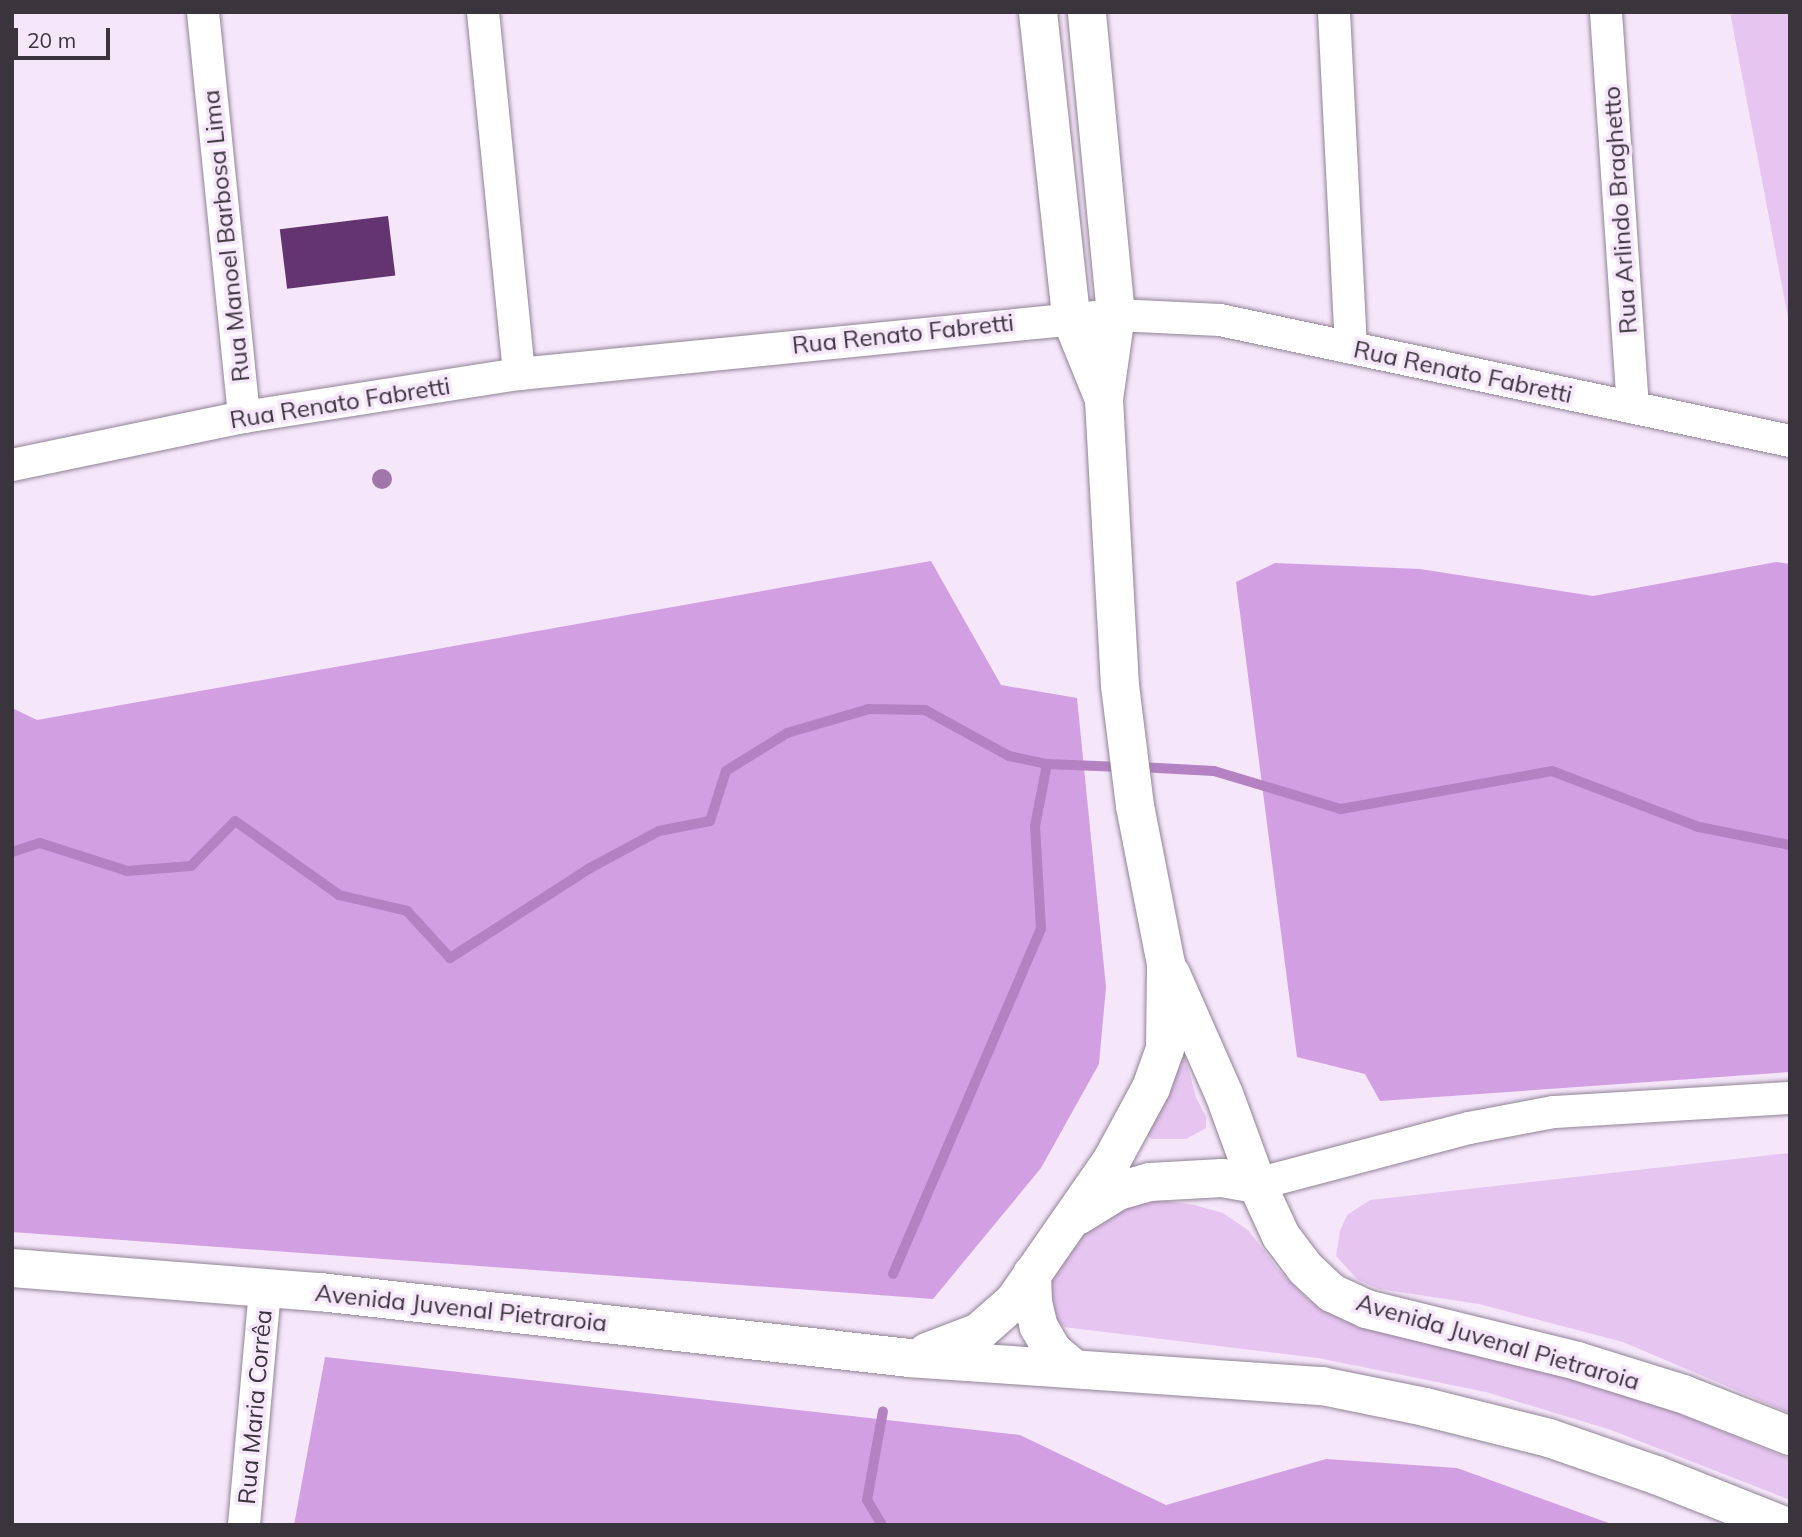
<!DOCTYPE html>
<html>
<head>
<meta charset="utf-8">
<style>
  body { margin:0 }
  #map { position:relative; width:1802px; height:1537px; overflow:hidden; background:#f5e6fa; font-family:Mulish,sans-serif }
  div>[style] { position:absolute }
  .green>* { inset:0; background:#e6c5f1 }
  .forest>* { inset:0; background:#d39fe3 }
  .stream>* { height:10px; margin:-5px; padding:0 5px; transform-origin:5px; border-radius:5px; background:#b481c3 }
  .building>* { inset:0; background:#633470; transform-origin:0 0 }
  .roads { filter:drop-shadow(0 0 2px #918395) drop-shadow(0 0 2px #918395) }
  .minor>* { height:32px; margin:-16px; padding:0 16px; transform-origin:16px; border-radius:16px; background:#fff }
  .tertiary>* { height:38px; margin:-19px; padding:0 19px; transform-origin:19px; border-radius:19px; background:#fff }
  .trees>* { width:20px; height:20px; margin:-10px; border-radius:50%; background:#a076ab }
  span { translate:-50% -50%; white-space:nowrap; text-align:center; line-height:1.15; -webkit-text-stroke:7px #f5e6fa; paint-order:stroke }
  .street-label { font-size:24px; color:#3a343c }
  .frame { position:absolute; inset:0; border:14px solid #3a343c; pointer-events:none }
  .scale { position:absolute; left:14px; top:28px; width:96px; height:32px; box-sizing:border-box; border:4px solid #3a343c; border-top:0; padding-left:9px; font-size:21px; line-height:24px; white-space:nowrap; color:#3a343c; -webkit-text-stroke:5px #f5e6fa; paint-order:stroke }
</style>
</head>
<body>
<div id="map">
  <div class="green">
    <div style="clip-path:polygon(1730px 12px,1790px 12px,1790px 328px)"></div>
    <div style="clip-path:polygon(1184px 1053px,1196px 1097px,1206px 1117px,1206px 1128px,1186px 1139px,1152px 1139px,1143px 1132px)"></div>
    <div style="clip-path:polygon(1790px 1153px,1790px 1413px,1623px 1342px,1479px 1304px,1379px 1289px,1358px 1280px,1336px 1256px,1340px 1231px,1347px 1215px,1370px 1200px)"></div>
    <div style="clip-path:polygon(1152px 1199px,1194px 1205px,1223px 1213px,1249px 1231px,1276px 1267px,1308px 1300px,1344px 1321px,1540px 1369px,1675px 1412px,1790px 1459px,1790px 1500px,1611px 1430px,1486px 1392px,1318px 1358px,1064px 1327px,1049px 1314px,1046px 1295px,1054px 1262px,1081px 1232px,1119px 1209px)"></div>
  </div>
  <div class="forest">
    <div style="clip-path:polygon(931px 561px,1001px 685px,1077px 698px,1106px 987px,1099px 1064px,1041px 1168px,933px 1299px,12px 1232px,12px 708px,37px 720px)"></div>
    <div style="clip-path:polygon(1776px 562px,1790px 564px,1790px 1072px,1380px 1101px,1365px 1074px,1297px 1057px,1236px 582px,1275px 563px,1420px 569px,1593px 596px)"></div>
    <div style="clip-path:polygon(325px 1357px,1020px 1435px,1166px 1505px,1326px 1459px,1457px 1468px,1614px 1525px,294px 1525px)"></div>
  </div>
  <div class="stream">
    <div style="left:1139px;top:767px;width:75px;rotate:3.1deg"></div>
    <div style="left:1214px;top:771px;width:133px;rotate:16.7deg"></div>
    <div style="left:1341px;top:809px;width:214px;rotate:-10.2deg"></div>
    <div style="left:1552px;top:771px;width:157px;rotate:20.9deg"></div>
    <div style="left:1699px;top:827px;width:93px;rotate:11.2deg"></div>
    <div style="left:12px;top:852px;width:29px;rotate:-18deg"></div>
    <div style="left:40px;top:843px;width:91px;rotate:17.8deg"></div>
    <div style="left:127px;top:871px;width:64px;rotate:-4.5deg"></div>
    <div style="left:191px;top:866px;width:63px;rotate:-45.6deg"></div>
    <div style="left:235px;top:821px;width:128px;rotate:35.4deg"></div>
    <div style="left:339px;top:895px;width:70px;rotate:13.2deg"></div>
    <div style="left:407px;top:911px;width:64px;rotate:47.5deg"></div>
    <div style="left:450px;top:958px;width:166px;rotate:-32.7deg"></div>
    <div style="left:590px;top:868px;width:78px;rotate:-28.2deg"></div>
    <div style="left:659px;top:831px;width:52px;rotate:-11.1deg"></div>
    <div style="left:710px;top:821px;width:52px;rotate:-72.3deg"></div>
    <div style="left:726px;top:771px;width:72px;rotate:-31.9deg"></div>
    <div style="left:787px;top:733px;width:85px;rotate:-16.3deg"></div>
    <div style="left:869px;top:709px;width:56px;rotate:1deg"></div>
    <div style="left:925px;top:710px;width:96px;rotate:28.7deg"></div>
    <div style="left:1009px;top:756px;width:39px;rotate:12deg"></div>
    <div style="left:1047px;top:764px;width:74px;rotate:2.3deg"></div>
    <div style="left:893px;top:1274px;width:375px;rotate:-66.8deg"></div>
    <div style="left:1041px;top:929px;width:103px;rotate:-93.3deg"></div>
    <div style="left:1035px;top:826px;width:63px;rotate:-79deg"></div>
    <div style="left:882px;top:1525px;width:29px;rotate:-121deg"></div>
    <div style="left:867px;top:1500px;width:90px;rotate:-79.8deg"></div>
  </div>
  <div class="building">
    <div style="left:388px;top:216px;width:60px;height:109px;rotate:83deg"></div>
  </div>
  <div class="roads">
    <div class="minor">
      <div style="left:203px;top:12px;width:407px;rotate:84.2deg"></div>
      <div style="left:483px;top:12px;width:364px;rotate:84.3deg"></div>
      <div style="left:1334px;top:12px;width:336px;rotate:87.1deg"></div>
      <div style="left:1606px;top:12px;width:396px;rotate:86.1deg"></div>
      <div style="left:12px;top:465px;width:237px;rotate:-11.7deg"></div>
      <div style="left:244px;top:417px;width:278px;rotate:-8.9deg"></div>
      <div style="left:519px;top:374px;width:600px;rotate:-5.64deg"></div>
      <div style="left:1116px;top:315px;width:104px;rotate:2.8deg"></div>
      <div style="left:1220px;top:320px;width:583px;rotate:11.98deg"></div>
      <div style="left:1257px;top:1184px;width:219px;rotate:-14.8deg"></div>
      <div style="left:1469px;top:1128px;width:86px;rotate:-10.7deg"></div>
      <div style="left:1554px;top:1112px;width:236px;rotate:-3.4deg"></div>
      <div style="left:244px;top:1525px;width:238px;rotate:-84.9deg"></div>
    </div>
    <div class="tertiary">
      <div style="left:1038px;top:12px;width:308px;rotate:83.8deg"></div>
      <div style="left:1071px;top:318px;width:85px;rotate:67.9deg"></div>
      <div style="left:1171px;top:974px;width:131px;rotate:66.2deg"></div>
      <div style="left:1224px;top:1094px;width:96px;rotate:69.9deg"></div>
      <div style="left:1257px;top:1184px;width:57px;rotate:65.2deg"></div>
      <div style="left:1281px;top:1236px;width:41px;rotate:52.9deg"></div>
      <div style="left:1306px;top:1269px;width:35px;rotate:43deg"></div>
      <div style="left:1332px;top:1293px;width:38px;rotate:25deg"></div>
      <div style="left:1366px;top:1309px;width:217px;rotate:13.8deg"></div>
      <div style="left:1577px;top:1361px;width:111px;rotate:17.3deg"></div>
      <div style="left:1683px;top:1394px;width:115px;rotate:21.4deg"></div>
      <div style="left:1079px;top:1215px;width:46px;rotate:-31.6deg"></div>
      <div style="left:1118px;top:1191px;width:33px;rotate:-16deg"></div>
      <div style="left:1150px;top:1182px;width:72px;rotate:-3.2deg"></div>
      <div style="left:1222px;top:1178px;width:36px;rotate:10deg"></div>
      <div style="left:12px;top:1268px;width:309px;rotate:4.5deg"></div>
      <div style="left:320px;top:1292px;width:593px;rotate:6.39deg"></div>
      <div style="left:909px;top:1358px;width:414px;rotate:3.9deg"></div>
      <div style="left:1322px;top:1386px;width:105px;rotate:11.5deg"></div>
      <div style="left:1425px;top:1407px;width:128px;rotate:14deg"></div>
      <div style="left:1549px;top:1438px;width:113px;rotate:19.1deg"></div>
      <div style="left:1656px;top:1475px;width:136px;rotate:21.6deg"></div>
      <div style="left:1032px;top:1274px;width:28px;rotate:88deg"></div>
      <div style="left:1033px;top:1302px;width:26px;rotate:77deg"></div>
      <div style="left:1039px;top:1327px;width:28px;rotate:60deg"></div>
      <div style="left:1053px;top:1351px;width:26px;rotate:40deg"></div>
      <div style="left:927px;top:1352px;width:56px;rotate:-21deg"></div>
      <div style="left:979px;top:1332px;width:47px;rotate:-41.5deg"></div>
      <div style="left:1014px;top:1301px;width:172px;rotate:-55.2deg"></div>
      <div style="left:1112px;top:1160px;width:82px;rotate:-61.6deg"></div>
      <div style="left:1151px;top:1088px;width:41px;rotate:-70.3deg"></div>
      <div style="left:1165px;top:1049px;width:85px;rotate:-89.3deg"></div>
      <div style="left:1166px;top:964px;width:161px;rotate:-101.1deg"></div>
      <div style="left:1135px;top:806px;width:121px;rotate:-97.1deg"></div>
      <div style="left:1120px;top:686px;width:287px;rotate:-93.2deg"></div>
      <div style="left:1104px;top:399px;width:85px;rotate:-81.9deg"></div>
      <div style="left:1116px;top:315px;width:304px;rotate:-95.5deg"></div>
    </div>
  </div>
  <div class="trees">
    <div style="left:382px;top:479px"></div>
  </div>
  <div class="street-label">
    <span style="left:1620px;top:210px;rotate:-94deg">Rua Arlindo Braghetto</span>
    <span style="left:226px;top:236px;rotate:-96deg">Rua Manoel Barbosa Lima</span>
    <span style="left:903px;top:334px;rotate:-6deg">Rua Renato Fabretti</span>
    <span style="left:1463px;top:372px;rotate:12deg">Rua Renato Fabretti</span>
    <span style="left:340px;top:403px;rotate:-9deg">Rua Renato Fabretti</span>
    <span style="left:461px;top:1308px;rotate:6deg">Avenida Juvenal Pietraroia</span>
    <span style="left:1498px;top:1342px;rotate:16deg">Avenida Juvenal Pietraroia</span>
    <span style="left:255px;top:1407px;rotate:-85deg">Rua Maria Corrêa</span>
  </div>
  <div class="frame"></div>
  <div class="scale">20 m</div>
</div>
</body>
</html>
